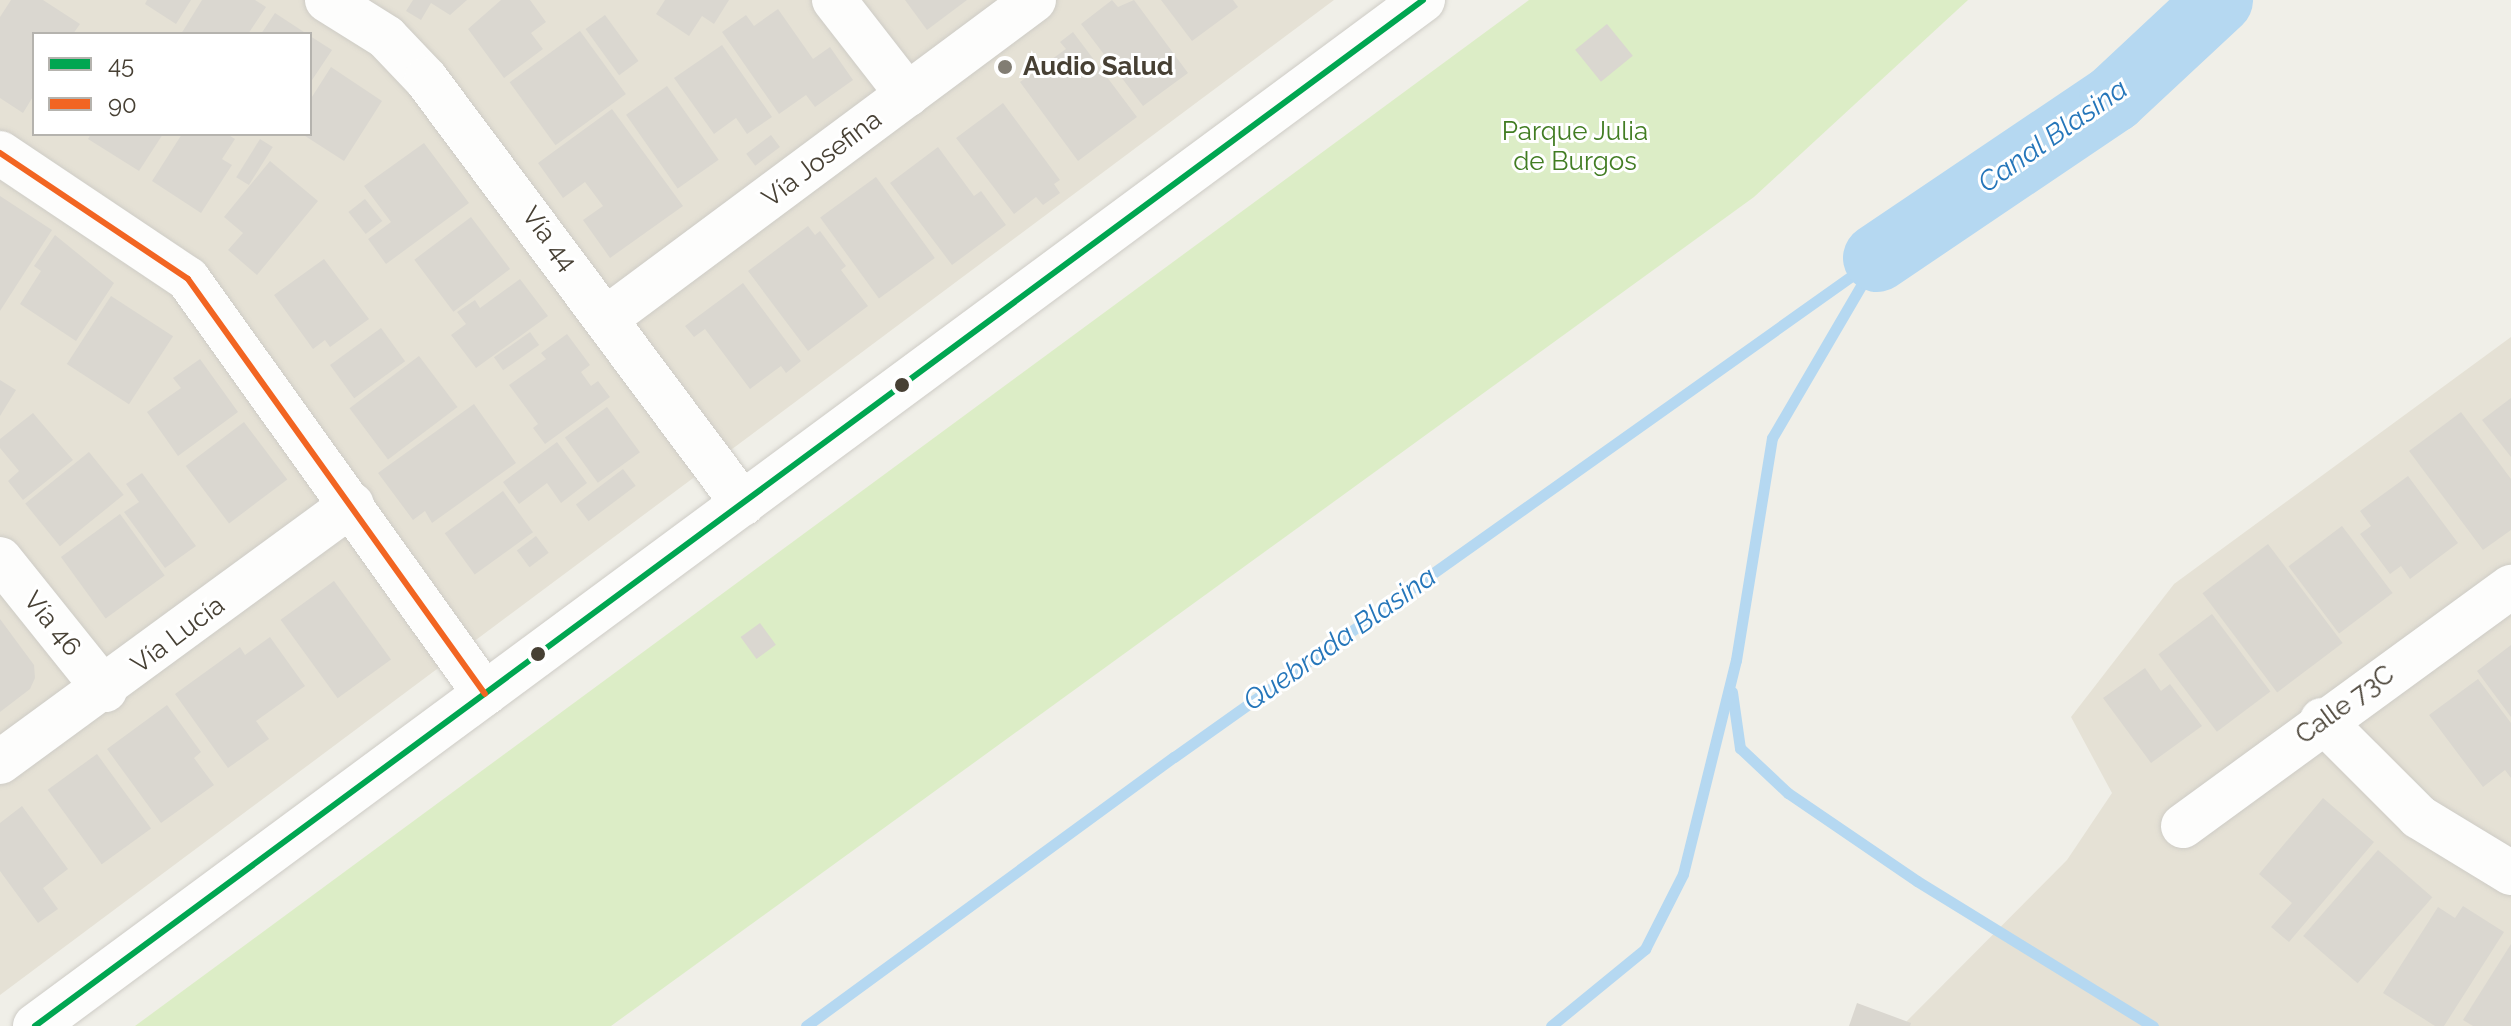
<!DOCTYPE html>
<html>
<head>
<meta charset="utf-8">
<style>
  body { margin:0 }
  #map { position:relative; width:2511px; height:1026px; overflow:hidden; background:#f0efe8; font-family:Raleway,sans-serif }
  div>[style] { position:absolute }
  .residential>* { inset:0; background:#e5e1d5 }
  .green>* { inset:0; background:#dcedc6 }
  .stream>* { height:11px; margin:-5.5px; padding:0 5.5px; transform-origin:5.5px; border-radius:5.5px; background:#b5d8f1 }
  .river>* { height:68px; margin:-34px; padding:0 34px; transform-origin:34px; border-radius:34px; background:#b5d8f1 }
  .building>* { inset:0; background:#dad7d0; transform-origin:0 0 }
  .roads { filter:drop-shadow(0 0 2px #ceccc6) drop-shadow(0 0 2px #ceccc6) }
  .minor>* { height:44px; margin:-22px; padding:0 22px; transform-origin:22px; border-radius:22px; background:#fdfdfc }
  .bus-1>* { height:6px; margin:-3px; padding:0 3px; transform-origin:3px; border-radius:3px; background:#00a651 }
  .bus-2>* { height:6px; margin:-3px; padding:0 3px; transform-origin:3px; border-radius:3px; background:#f26522 }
  .dots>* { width:22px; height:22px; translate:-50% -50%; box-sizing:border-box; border:4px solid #fff; border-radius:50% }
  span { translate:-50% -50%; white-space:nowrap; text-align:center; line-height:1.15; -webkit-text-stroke:6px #fff; paint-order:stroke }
  .poi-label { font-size:26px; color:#474034; font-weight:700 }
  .left { translate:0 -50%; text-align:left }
  .park-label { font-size:26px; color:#427d23 }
  .street-label { font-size:26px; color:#474034 }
  .water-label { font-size:28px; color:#2576ba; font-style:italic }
  .legend { position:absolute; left:32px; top:32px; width:280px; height:104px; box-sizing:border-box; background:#fff; border:2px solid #b5b3ae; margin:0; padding:10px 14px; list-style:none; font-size:24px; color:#474034 }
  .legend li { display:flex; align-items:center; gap:16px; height:40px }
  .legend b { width:40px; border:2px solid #b5b3ae }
</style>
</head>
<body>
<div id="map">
  <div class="residential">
    <div style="clip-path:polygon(evenodd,0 0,1334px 0,0 995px,0 0,34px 34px,310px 34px,310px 134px,34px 134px,34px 34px)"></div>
    <div style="clip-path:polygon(2511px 337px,2511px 1026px,1902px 1026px,2067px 860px,2112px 793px,2071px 717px,2174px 584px)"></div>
  </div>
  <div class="green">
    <div style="clip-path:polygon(1529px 0,1968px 0,1754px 197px,611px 1026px,135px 1026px)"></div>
  </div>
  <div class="stream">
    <div style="left:1732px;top:692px;width:57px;rotate:81.9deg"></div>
    <div style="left:1740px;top:748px;width:66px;rotate:43.2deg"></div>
    <div style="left:1788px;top:793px;width:156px;rotate:34.3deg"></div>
    <div style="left:1917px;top:881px;width:277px;rotate:31.6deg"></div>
    <div style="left:806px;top:1026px;width:456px;rotate:-36.2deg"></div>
    <div style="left:1174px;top:757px;width:862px;rotate:-35.37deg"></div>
    <div style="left:1551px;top:1026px;width:122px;rotate:-39.3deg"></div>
    <div style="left:1645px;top:949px;width:84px;rotate:-63.1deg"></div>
    <div style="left:1683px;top:874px;width:220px;rotate:-76.1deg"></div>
    <div style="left:1736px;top:660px;width:225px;rotate:-80.8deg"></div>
    <div style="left:1772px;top:438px;width:204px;rotate:-59.7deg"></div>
  </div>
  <div class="river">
    <div style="left:1877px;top:258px;width:285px;rotate:-34deg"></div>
    <div style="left:2113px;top:99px;width:145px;rotate:-43deg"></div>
  </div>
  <div class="building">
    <div style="clip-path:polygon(11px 0,43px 0,80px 24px,73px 34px,34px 34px,34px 95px,23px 113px,0 98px,0 17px)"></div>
    <div style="clip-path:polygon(147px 0,191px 0,176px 24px,145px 4px)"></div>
    <div style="clip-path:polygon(202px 0,255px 0,266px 7px,248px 34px,181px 34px)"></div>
    <div style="clip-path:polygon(413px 0,467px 0,450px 15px,431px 3px,421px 20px,406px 11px)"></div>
    <div style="clip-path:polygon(501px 0,530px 0,546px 22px,531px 33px,543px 49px,504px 78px,468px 29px)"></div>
    <div style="clip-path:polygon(665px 0,729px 0,714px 24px,702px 16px,689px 36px,656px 14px)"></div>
    <div style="clip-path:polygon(905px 0,967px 0,927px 30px)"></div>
    <div style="clip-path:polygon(1112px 0,1118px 7px,1134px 0,1188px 73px,1143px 106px,1081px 24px)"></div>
    <div style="clip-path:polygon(1161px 0,1233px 0,1238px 7px,1192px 41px)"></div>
    <div style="clip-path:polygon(778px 9px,813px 59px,830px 47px,853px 80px,815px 107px,806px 95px,779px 114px,722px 32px,746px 15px,754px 26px)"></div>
    <div style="clip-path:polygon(275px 13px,307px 34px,261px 34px)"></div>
    <div style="left:605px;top:15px;width:57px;height:24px;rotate:54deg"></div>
    <div style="left:1607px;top:24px;width:41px;height:41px;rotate:51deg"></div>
    <div style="left:580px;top:31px;width:78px;height:87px;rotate:54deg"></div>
    <div style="clip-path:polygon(1073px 32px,1137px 117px,1078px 161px,1020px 82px,1066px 49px,1060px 42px)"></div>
    <div style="clip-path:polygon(310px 36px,332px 50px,310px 83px)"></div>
    <div style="clip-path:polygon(722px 45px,772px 117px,747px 134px,736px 118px,714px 134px,674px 78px)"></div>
    <div style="clip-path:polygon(331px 67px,382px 101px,344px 161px,302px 134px,310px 134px,310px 100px)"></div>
    <div style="left:667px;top:86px;width:90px;height:50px;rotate:55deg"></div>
    <div style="clip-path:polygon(1003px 103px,1060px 180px,1054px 184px,1060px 193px,1043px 205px,1036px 197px,1014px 214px,956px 138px)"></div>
    <div style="clip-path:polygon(612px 109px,683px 206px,610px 258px,583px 220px,603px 206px,585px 182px,563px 198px,538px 163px)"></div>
    <div style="clip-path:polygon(91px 134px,163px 134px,139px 171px,88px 139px)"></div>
    <div style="clip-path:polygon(182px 134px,227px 134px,235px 139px,222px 159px,232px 165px,201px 213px,152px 181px)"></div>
    <div style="left:771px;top:135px;width:15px;height:31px;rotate:53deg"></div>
    <div style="left:260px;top:139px;width:15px;height:45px;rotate:32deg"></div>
    <div style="clip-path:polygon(424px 143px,469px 203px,386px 264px,368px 239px,391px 222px,364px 186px)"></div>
    <div style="clip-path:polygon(938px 147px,974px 196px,981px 191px,1006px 225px,952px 265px,890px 183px)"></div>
    <div style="clip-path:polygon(270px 161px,318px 201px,257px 275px,228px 250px,243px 233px,224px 217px)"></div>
    <div style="left:876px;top:177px;width:100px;height:69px;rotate:54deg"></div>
    <div style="clip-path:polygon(0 196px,52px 230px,0 311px)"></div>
    <div style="left:365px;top:199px;width:28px;height:21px;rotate:52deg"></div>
    <div style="left:471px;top:217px;width:65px;height:71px;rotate:53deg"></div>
    <div style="clip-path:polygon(808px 226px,815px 235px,820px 231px,846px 266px,841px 270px,868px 306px,808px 351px,748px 271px)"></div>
    <div style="clip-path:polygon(55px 235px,114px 283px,76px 341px,20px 304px,41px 271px,34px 266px)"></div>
    <div style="clip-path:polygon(324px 259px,369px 319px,330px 347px,325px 340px,313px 349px,274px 295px)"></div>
    <div style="clip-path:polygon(520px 279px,548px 316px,476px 368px,451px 335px,466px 324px,457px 312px,475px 300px,480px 308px)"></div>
    <div style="clip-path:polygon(743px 283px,801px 361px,786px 373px,781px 366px,750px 389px,705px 329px,694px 337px,685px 326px)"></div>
    <div style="left:111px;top:296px;width:74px;height:81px;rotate:33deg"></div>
    <div style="left:381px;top:328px;width:41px;height:63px;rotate:54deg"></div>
    <div style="left:530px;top:332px;width:16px;height:44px;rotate:55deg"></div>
    <div style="clip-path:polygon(567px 334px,590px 365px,581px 372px,591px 386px,598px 381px,610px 397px,545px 444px,533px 428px,538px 424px,509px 385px,546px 359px,541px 353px)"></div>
    <div style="left:419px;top:356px;width:64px;height:87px;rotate:53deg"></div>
    <div style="clip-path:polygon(200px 359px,238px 412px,178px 456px,147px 412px,181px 388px,173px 378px)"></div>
    <div style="clip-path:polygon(0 380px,16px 390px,0 416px)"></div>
    <div style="clip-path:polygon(2511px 398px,2511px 457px,2482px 420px)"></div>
    <div style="clip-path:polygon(474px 404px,516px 463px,432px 523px,425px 511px,413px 520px,378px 473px)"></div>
    <div style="left:607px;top:407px;width:56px;height:52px;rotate:54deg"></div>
    <div style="clip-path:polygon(2461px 412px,2511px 479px,2511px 530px,2483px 550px,2409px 451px)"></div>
    <div style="clip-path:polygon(33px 413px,73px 460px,23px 500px,8px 481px,19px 471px,0 448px,0 439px)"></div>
    <div style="left:244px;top:422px;width:72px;height:73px;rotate:53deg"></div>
    <div style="clip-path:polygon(557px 442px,587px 483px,561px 503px,547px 483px,519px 504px,503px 482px)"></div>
    <div style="left:89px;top:452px;width:55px;height:82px;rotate:51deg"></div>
    <div style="left:623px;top:469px;width:21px;height:59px;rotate:53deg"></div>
    <div style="clip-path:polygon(142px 473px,196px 546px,165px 568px,124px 512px,139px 502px,126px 484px)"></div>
    <div style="clip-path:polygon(2408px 476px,2458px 543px,2410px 579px,2401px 566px,2390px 574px,2360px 534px,2371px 526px,2360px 511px)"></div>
    <div style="left:503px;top:491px;width:51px;height:72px;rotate:54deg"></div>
    <div style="left:120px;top:514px;width:76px;height:73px;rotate:54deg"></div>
    <div style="left:2342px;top:526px;width:84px;height:67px;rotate:53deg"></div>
    <div style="left:536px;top:536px;width:21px;height:24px;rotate:53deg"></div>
    <div style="left:2268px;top:544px;width:124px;height:82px;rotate:53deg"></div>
    <div style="left:334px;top:581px;width:97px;height:66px;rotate:54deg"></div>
    <div style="left:2212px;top:614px;width:97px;height:67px;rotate:53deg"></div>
    <div style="clip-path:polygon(0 619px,34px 665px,35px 678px,30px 689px,0 712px)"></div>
    <div style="left:760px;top:623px;width:27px;height:24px;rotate:54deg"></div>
    <div style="clip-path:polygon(270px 637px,305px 686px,256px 721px,269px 739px,228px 768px,175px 694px,240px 647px,245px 655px)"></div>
    <div style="clip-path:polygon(2511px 645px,2511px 717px,2477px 671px)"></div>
    <div style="clip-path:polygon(2145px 668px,2161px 691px,2170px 684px,2202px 726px,2151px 763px,2103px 698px)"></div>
    <div style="clip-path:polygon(2478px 679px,2511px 723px,2511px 778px,2505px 770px,2483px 787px,2429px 715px)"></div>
    <div style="clip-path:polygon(167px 705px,201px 752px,194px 758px,214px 785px,161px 823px,107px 749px)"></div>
    <div style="left:97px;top:754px;width:92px;height:61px;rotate:54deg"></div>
    <div style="clip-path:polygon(2323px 798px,2374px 842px,2289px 942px,2271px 927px,2292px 903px,2259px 874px)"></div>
    <div style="clip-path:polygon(22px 806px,68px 869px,43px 888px,58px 909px,38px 923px,0 871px,0 823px)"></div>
    <div style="left:2378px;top:850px;width:72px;height:114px;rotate:41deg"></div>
    <div style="clip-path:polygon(2463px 906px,2504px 932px,2444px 1026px,2435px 1026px,2383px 993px,2438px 907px,2455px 918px)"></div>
    <div style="clip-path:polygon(2511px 944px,2511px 1026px,2473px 1026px,2463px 1020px)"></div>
    <div style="clip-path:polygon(1857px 1003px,1911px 1023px,1910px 1026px,1849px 1026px)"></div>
  </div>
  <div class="roads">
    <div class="minor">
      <div style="left:327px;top:0;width:70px;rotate:32.1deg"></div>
      <div style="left:386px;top:37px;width:58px;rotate:46.4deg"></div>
      <div style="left:426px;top:79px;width:530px;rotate:53.28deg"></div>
      <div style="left:834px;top:0;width:120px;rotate:52.1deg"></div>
      <div style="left:0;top:153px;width:226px;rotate:33.8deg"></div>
      <div style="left:188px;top:279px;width:510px;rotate:54.41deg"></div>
      <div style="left:608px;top:317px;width:531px;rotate:-36.65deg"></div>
      <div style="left:0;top:559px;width:168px;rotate:51.3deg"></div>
      <div style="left:2322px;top:720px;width:137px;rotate:45deg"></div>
      <div style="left:2419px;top:817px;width:108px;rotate:31.3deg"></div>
      <div style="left:0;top:762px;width:436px;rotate:-36.2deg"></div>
      <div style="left:2183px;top:826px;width:406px;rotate:-36.1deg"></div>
      <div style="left:35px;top:1026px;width:1726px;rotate:-36.47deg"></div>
    </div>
  </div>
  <div class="bus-1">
    <div style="left:35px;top:1026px;width:1726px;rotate:-36.47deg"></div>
  </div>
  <div class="bus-2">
    <div style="left:0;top:153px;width:226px;rotate:33.8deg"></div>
    <div style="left:188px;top:279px;width:510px;rotate:54.41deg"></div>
  </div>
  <div class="dots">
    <div style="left:1005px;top:67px;background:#827d73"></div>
    <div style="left:902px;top:385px;background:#474034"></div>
    <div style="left:538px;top:654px;background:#474034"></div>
  </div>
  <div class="poi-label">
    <span class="left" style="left:1023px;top:67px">Audio Salud</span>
  </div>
  <div class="park-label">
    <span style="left:1575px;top:147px">Parque Julia<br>de Burgos</span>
  </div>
  <div class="street-label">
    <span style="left:822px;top:159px;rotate:-37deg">Vía Josefina</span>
    <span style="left:549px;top:239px;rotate:53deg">Vía 44</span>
    <span style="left:52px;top:624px;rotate:51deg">Vía 46</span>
    <span style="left:178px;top:635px;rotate:-37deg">Vía Lucía</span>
    <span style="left:2345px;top:705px;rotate:-36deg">Calle 73C</span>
  </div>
  <div class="water-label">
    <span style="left:2053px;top:136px;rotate:-35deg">Canal Blasina</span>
    <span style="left:1340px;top:639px;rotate:-35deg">Quebrada Blasina</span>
  </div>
  <ul class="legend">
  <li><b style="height:10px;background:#00a651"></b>45</li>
  <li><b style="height:10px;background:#f26522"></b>90</li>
  </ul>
</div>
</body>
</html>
